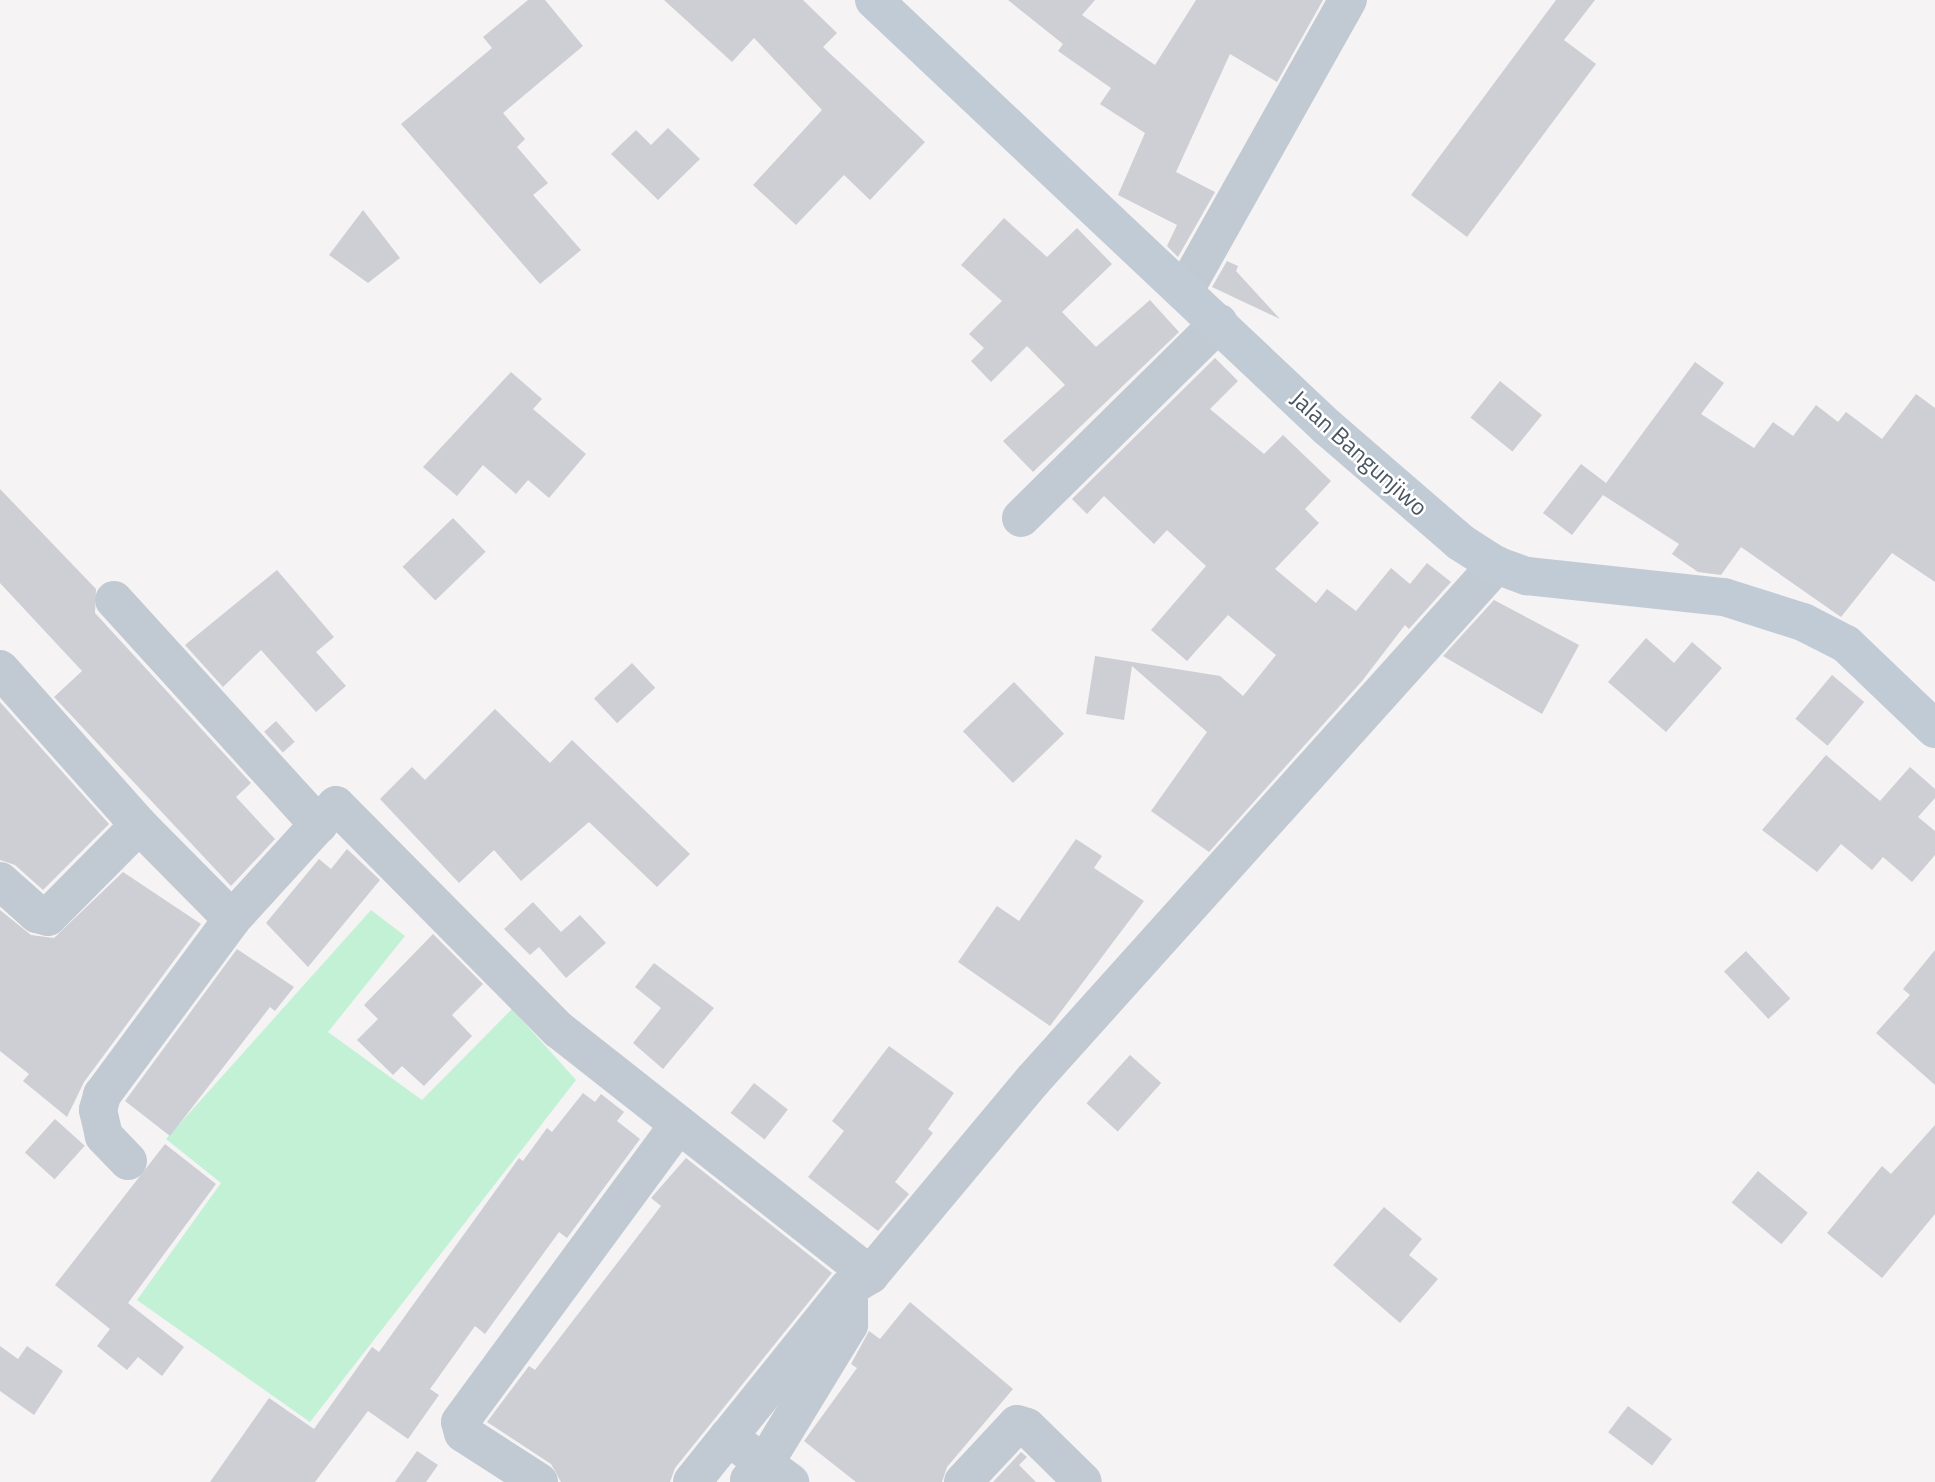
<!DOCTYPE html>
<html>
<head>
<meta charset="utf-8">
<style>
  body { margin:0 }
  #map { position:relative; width:1935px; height:1482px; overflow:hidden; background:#f5f3f3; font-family:"Titillium Web",sans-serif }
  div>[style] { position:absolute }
  .green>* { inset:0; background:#c3f1d5 }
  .building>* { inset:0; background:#cdcfd5; transform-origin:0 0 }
  .minor>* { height:38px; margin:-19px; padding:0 19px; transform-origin:19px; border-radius:19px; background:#c1cad2 }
  .secondary>* { height:38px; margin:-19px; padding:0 19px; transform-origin:19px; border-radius:19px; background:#c1cbd6 }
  span { translate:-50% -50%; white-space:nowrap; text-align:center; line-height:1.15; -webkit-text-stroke:5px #fff; paint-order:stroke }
  .street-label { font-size:24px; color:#4a5661 }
</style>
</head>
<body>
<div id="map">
  <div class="green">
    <div style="clip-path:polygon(371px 910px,405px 936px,328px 1032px,422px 1100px,512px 1009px,576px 1080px,310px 1422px,137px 1300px,221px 1183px,166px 1139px)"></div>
  </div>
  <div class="building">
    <div style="clip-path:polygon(528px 0,545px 0,583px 46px,503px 113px,525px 139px,517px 147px,548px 183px,533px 195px,581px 250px,540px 284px,401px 124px,492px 48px,483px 37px)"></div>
    <div style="clip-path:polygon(664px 0,803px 0,837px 33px,823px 47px,925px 142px,870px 200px,844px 175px,796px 225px,753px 185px,822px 110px,754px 38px,732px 62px)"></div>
    <div style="clip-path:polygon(1008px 0,1095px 0,1082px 15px,1155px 65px,1196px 0,1323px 0,1277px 82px,1230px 54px,1176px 172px,1215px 192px,1178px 257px,1167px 246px,1177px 225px,1118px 195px,1145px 133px,1100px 104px,1111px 88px,1058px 51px,1063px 44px)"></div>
    <div style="clip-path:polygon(1556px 0,1595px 0,1564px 40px,1596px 64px,1467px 237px,1411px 195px)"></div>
    <div style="clip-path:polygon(668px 128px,700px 159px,658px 200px,611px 154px,636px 130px,651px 145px)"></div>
    <div style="clip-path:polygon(363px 210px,400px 258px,368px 283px,329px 255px)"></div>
    <div style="clip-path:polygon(1004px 218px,1047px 257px,1077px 228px,1112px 264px,1062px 312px,1096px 347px,1150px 300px,1179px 332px,1033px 472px,1003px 441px,1065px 385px,1027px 346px,991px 382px,971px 361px,984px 348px,969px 334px,1002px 301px,961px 265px)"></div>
    <div style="clip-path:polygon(1227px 261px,1238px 266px,1236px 271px,1280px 319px,1212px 287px)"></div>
    <div style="clip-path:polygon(1215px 358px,1238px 381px,1210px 409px,1264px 454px,1283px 435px,1331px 481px,1305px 509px,1319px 523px,1275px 569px,1316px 603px,1327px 589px,1356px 611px,1391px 568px,1410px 584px,1427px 563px,1451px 582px,1409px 629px,1405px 625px,1362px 681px,1209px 852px,1151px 811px,1207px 732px,1132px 666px,1124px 720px,1086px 714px,1095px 656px,1220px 676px,1243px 696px,1276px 655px,1228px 615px,1187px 661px,1151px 630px,1206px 566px,1167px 530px,1154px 544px,1104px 496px,1087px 514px,1072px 499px)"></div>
    <div style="clip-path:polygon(1695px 362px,1724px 383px,1701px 414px,1754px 448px,1773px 422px,1793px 436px,1816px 405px,1838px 422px,1846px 412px,1882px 439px,1916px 394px,1935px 408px,1935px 582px,1892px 553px,1841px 617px,1741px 547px,1721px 575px,1698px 572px,1672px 554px,1679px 544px,1603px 495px,1572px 535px,1543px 513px,1581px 464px,1606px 483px)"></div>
    <div style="clip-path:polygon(511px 372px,542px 399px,533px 409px,586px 454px,549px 498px,528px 480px,516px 494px,483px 465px,457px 496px,423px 467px)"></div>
    <div style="left:1500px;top:381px;width:54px;height:47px;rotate:39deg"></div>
    <div style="clip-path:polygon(0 489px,96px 589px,95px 613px,251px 783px,236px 797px,275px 839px,231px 886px,54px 697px,82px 671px,0 583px)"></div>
    <div style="left:453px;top:518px;width:47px;height:70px;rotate:46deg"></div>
    <div style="clip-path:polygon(277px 570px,334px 637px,316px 652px,346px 686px,316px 712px,261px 650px,223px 687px,185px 645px)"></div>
    <div style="clip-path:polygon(1494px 600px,1579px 645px,1542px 714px,1443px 656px)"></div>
    <div style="clip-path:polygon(1646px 638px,1674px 663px,1692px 642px,1722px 668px,1666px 732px,1608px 682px)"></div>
    <div style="left:632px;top:663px;width:34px;height:52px;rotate:47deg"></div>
    <div style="left:1832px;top:675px;width:42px;height:57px;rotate:40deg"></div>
    <div style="left:1014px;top:682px;width:72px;height:71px;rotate:46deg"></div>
    <div style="clip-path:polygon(0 702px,109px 824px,43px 890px,15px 865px,0 860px)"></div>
    <div style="clip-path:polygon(495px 709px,550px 763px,572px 740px,690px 854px,657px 887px,589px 822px,521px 881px,494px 850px,459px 883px,380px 799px,412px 767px,425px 780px)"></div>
    <div style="left:276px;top:721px;width:28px;height:16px;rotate:48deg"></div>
    <div style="clip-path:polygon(1826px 755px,1880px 801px,1910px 767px,1935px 789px,1935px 798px,1918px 817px,1935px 831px,1935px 855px,1912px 882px,1883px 857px,1872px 870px,1841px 844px,1817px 872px,1762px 830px)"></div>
    <div style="clip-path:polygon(1076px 839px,1102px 856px,1094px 868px,1144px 901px,1050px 1026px,958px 962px,997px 906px,1019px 921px)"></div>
    <div style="clip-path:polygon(347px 849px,380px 880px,308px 967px,266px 923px,319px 859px,331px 869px)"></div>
    <div style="clip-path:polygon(123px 872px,201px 924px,84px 1082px,67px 1117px,23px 1081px,29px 1074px,0 1051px,0 910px,31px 935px,54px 938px)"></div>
    <div style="clip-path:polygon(533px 902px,561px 932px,580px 915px,606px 943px,566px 978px,539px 947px,530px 955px,504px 929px)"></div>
    <div style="clip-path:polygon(433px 934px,483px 984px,452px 1015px,472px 1036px,424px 1086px,402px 1066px,393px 1075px,357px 1040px,378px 1019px,364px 1005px)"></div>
    <div style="clip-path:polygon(237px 949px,294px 987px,275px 1011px,270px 1007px,170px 1136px,125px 1101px)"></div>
    <div style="clip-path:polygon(1935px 950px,1935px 1085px,1876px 1033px,1910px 995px,1903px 989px)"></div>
    <div style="left:1746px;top:951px;width:65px;height:30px;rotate:47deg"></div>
    <div style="clip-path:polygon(654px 963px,714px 1008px,663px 1069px,633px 1043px,661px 1008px,635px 987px)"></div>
    <div style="clip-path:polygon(889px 1046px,954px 1093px,928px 1129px,933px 1133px,895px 1182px,909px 1194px,878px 1231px,808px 1177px,844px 1131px,832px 1121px)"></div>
    <div style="left:1130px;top:1055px;width:42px;height:65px;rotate:42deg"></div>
    <div style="left:754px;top:1083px;width:43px;height:38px;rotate:38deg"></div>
    <div style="clip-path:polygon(583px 1093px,595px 1102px,601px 1094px,624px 1112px,617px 1121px,640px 1139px,567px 1238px,559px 1232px,485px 1334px,475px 1326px,430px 1389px,439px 1395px,408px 1439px,368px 1411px,315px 1482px,210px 1482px,269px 1398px,314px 1429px,372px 1347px,379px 1352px,519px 1158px,523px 1161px,547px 1128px,552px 1132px)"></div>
    <div style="left:55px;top:1119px;width:40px;height:45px;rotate:42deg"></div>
    <div style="clip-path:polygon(1935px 1125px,1935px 1214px,1882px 1278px,1827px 1233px,1882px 1166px,1891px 1174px)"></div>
    <div style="clip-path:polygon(165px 1144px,216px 1184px,128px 1303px,184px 1347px,162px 1376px,138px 1357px,127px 1370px,97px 1346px,110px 1329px,55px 1285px)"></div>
    <div style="clip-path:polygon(686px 1158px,832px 1273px,675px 1468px,670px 1482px,561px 1482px,551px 1464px,487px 1422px,529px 1366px,535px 1370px,661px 1206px,651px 1198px)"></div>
    <div style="left:1758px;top:1171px;width:65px;height:41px;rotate:40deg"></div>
    <div style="clip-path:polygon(1384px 1207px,1422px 1239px,1409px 1255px,1438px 1279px,1400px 1323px,1333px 1265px)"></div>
    <div style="clip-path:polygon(910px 1302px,1013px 1389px,947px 1467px,942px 1482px,856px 1482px,804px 1441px,857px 1368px,851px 1364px,869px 1331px,880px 1339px)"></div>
    <div style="clip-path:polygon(0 1346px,18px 1359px,27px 1346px,63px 1371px,34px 1415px,0 1391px)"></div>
    <div style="left:1628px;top:1406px;width:55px;height:33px;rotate:37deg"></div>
    <div style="clip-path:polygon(417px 1451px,438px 1465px,426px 1482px,395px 1482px)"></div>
    <div style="clip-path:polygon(1021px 1452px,1027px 1457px,1019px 1465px,1036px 1482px,993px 1482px)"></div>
  </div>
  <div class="minor">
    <div style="left:1185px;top:290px;width:333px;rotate:-60.7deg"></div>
    <div style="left:1021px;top:518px;width:278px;rotate:-44.6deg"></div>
    <div style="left:114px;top:600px;width:304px;rotate:47.7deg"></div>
    <div style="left:0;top:669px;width:209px;rotate:48.3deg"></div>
    <div style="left:139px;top:825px;width:132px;rotate:45.3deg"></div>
    <div style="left:232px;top:919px;width:154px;rotate:-47.6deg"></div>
    <div style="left:336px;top:805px;width:317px;rotate:45.3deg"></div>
    <div style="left:559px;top:1030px;width:396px;rotate:38.2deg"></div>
    <div style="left:870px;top:1275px;width:26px;rotate:149deg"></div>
    <div style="left:848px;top:1288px;width:191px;rotate:128.8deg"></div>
    <div style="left:728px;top:1437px;width:77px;rotate:36deg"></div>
    <div style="left:0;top:881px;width:50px;rotate:41.7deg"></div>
    <div style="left:37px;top:914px;width:11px;rotate:15deg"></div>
    <div style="left:48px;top:917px;width:129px;rotate:-45.3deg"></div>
    <div style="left:128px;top:1161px;width:35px;rotate:-134deg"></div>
    <div style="left:104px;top:1136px;width:27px;rotate:-103deg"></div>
    <div style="left:98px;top:1110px;width:16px;rotate:-75deg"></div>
    <div style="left:102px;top:1095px;width:219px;rotate:-53.5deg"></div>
    <div style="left:870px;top:1275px;width:254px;rotate:-50.1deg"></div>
    <div style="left:1033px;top:1080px;width:693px;rotate:-48.04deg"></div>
    <div style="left:749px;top:1480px;width:23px;rotate:-47deg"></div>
    <div style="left:765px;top:1463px;width:162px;rotate:-58.7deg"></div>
    <div style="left:849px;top:1325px;width:25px;rotate:-90deg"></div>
    <div style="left:539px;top:1482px;width:90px;rotate:-147.2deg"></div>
    <div style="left:463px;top:1433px;width:11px;rotate:-105deg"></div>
    <div style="left:460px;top:1422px;width:368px;rotate:-53.7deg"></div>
    <div style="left:692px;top:1482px;width:58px;rotate:-51.3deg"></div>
    <div style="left:963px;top:1482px;width:79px;rotate:-47deg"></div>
    <div style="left:1017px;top:1424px;width:10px;rotate:17deg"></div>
    <div style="left:1027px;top:1427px;width:78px;rotate:44.5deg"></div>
  </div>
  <div class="secondary">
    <div style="left:874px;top:0;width:623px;rotate:43.31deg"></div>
    <div style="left:1327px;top:427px;width:176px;rotate:40.8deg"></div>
    <div style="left:1460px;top:542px;width:43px;rotate:32.6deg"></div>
    <div style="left:1496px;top:565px;width:33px;rotate:20deg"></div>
    <div style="left:1527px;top:576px;width:198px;rotate:6.1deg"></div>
    <div style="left:1724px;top:597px;width:83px;rotate:17.6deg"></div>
    <div style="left:1803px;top:622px;width:48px;rotate:27.1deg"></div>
    <div style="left:1846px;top:644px;width:123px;rotate:43.7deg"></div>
  </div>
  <div class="street-label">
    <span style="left:1359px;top:453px;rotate:42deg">Jalan Bangunjiwo</span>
  </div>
</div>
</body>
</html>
